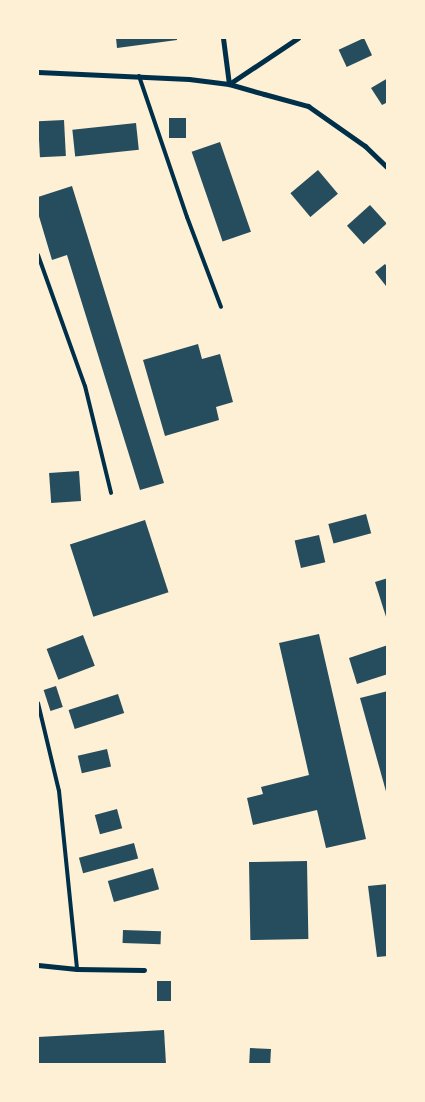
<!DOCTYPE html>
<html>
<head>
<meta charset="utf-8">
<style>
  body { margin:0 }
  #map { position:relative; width:425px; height:1102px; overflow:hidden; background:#fdf0d5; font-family:Roboto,sans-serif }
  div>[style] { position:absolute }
  .building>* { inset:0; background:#264d5e; transform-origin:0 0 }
  .service>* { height:4px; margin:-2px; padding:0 2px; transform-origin:2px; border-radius:2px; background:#003049 }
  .minor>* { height:5px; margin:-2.5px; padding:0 2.5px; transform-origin:2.5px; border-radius:2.5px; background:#003049 }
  span { translate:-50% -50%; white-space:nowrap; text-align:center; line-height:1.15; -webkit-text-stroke:4.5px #fdf0d5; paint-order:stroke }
  .frame { position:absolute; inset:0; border:39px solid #fdf0d5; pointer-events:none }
</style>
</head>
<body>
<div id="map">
  <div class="building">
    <div style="clip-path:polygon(116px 38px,177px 38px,177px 40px,117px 48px)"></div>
    <div style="left:364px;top:38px;width:19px;height:28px;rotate:65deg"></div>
    <div style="clip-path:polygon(388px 78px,388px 102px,382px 105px,371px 88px)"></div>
    <div style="left:169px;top:118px;width:17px;height:20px"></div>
    <div style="left:64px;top:120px;width:36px;height:26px;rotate:87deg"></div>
    <div style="left:136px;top:123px;width:27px;height:64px;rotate:84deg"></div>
    <div style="left:220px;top:142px;width:95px;height:30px;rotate:71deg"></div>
    <div style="left:318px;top:170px;width:31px;height:36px;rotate:50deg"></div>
    <div style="clip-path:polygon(72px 186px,164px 483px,140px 490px,67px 255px,52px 260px,38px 213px,38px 197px)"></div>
    <div style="left:370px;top:205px;width:25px;height:31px;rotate:48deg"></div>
    <div style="clip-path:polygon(385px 264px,388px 268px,386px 286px,375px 272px)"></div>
    <div style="clip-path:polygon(198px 344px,202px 359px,220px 354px,233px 402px,216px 407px,219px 420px,165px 436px,143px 360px)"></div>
    <div style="left:79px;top:471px;width:30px;height:30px;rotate:86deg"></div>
    <div style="left:366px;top:514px;width:20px;height:39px;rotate:75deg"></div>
    <div style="left:145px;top:520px;width:76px;height:79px;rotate:72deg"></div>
    <div style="left:319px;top:535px;width:28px;height:25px;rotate:77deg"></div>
    <div style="clip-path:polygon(388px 578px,388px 620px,387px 620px,375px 582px)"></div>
    <div style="clip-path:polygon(319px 634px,366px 839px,326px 848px,317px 810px,253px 825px,247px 798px,263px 794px,261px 787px,309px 775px,279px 643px)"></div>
    <div style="left:83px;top:635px;width:33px;height:39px;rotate:69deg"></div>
    <div style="clip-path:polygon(388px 645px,388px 674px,357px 684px,349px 658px)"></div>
    <div style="left:56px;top:686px;width:22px;height:13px;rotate:72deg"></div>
    <div style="clip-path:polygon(388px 691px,388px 795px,387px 795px,360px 698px)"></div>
    <div style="left:118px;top:694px;width:20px;height:52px;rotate:72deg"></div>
    <div style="left:107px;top:749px;width:18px;height:30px;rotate:77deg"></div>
    <div style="left:117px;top:809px;width:20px;height:23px;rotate:75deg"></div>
    <div style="left:134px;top:843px;width:16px;height:57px;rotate:75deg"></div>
    <div style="left:307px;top:861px;width:78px;height:58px;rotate:89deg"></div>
    <div style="left:153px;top:868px;width:22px;height:47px;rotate:74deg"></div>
    <div style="clip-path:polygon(388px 884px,388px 956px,377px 957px,368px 886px)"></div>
    <div style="left:123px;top:930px;width:38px;height:13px;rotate:2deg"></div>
    <div style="left:157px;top:981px;width:14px;height:20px"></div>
    <div style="clip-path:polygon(164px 1030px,166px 1064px,38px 1064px,38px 1037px)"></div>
    <div style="left:250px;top:1048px;width:21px;height:16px;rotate:3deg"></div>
  </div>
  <div class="service">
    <div style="left:139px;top:76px;width:149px;rotate:71.2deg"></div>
    <div style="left:187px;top:217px;width:96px;rotate:69.3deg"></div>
    <div style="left:38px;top:255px;width:139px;rotate:70.3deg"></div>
    <div style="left:85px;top:386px;width:110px;rotate:76.3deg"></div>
    <div style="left:38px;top:703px;width:90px;rotate:76.6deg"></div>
    <div style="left:59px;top:791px;width:179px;rotate:84.2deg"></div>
  </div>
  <div class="minor">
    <div style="left:223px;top:38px;width:46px;rotate:82.6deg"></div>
    <div style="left:38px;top:72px;width:151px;rotate:2.7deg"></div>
    <div style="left:189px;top:79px;width:40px;rotate:7.1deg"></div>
    <div style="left:229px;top:84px;width:36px;rotate:16deg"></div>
    <div style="left:264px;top:94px;width:46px;rotate:15.3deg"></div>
    <div style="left:308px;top:106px;width:70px;rotate:35.1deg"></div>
    <div style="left:365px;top:146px;width:32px;rotate:44deg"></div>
    <div style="left:229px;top:84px;width:83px;rotate:-33.7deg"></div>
    <div style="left:38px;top:965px;width:39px;rotate:6deg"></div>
    <div style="left:77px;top:969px;width:67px;rotate:0.9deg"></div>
  </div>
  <div class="frame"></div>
</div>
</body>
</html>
